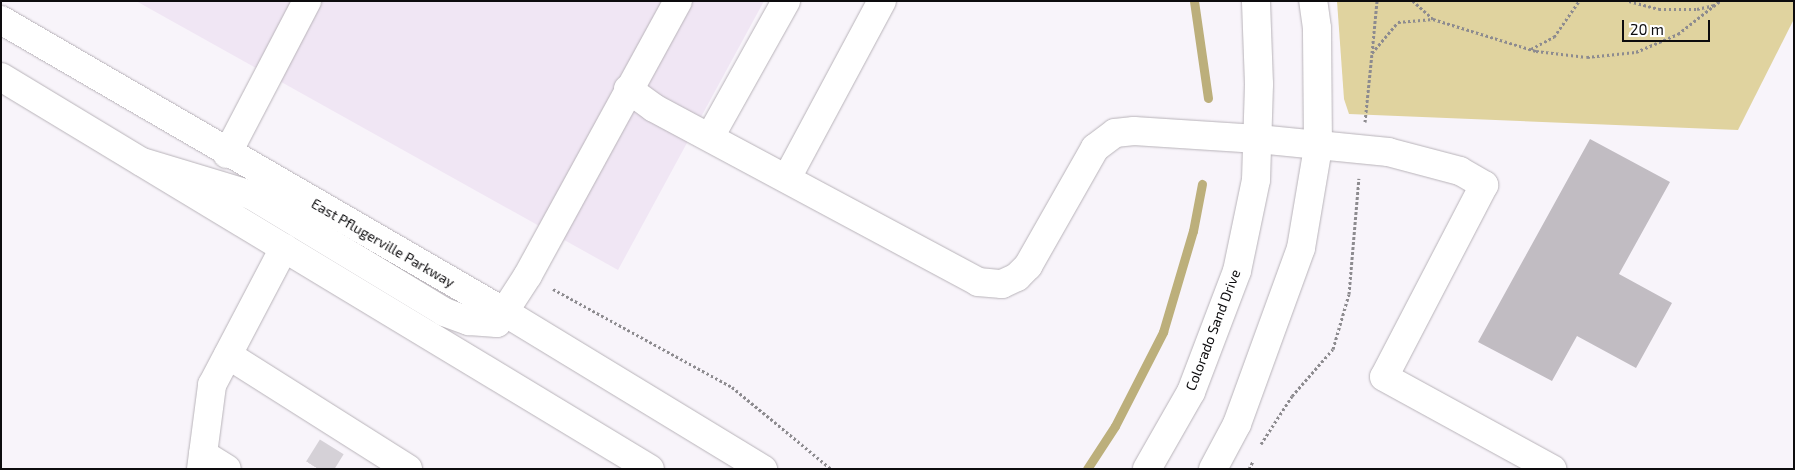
<!DOCTYPE html>
<html>
<head>
<meta charset="utf-8">
<style>
  body { margin:0 }
  #map { position:relative; width:1795px; height:470px; overflow:hidden; background:#f8f4fa; font-family:"Exo 2",sans-serif }
  div>[style] { position:absolute }
  .built>* { inset:0; background:#f0e6f4 }
  .green>* { inset:0; background:#e0d39f }
  .stream>* { height:9px; margin:-4.5px; padding:0 4.5px; transform-origin:4.5px; border-radius:4.5px; background:#bcaf7b }
  .building>* { inset:0; background:#c1bcc2 }
  .minor-tunnel>* { height:28px; margin-top:-14px; transform-origin:0; background:repeating-linear-gradient(90deg,#d5d1d7 0 28px,transparent 0 42px) }
  .path>* { height:3px; margin-top:-1.5px; transform-origin:0; background:repeating-linear-gradient(90deg,#8d8b8f 0 2.5px,transparent 0 5px) }
  .roads { filter:drop-shadow(0 0 1px #b8b3b9) drop-shadow(0 0 1px #b8b3b9) }
  .minor>* { height:28px; margin:-14px; padding:0 14px; transform-origin:14px; border-radius:14px; background:#fff }
  span { translate:-50% -50%; white-space:nowrap; text-align:center; line-height:1.15; -webkit-text-stroke:4.5px #fff; paint-order:stroke }
  .street-label { font-size:14px; color:#0d0c0e }
  .frame { position:absolute; inset:0; border:2px solid #0d0c0e; pointer-events:none }
  .scale { position:absolute; left:1622px; top:20px; width:88px; height:22px; box-sizing:border-box; border:2px solid #0d0c0e; border-top:0; padding-left:6px; font-size:15px; line-height:18px; white-space:nowrap; color:#0d0c0e; -webkit-text-stroke:4px #fff; paint-order:stroke }
</style>
</head>
<body>
<div id="map">
  <div class="built">
    <div style="clip-path:polygon(136px 1px,764px 1px,618px 270px)"></div>
  </div>
  <div class="green">
    <div style="clip-path:polygon(1337px 1px,1794px 1px,1794px 19px,1738px 130px,1349px 114px,1344px 99px)"></div>
  </div>
  <div class="stream">
    <div style="left:1194px;top:1px;width:98px;rotate:81.8deg"></div>
    <div style="left:1087px;top:469px;width:51px;rotate:-56.9deg"></div>
    <div style="left:1115px;top:426px;width:106px;rotate:-62.9deg"></div>
    <div style="left:1163px;top:332px;width:105px;rotate:-73.5deg"></div>
    <div style="left:1193px;top:231px;width:48px;rotate:-79.2deg"></div>
  </div>
  <div class="building">
    <div style="clip-path:polygon(1590px 139px,1670px 182px,1619px 274px,1672px 303px,1636px 368px,1577px 336px,1552px 381px,1478px 342px)"></div>
  </div>
  <div class="minor-tunnel">
    <div style="left:318px;top:469px;width:26px;rotate:-58deg"></div>
    <div style="left:367px;top:469px;width:1px;rotate:-90deg"></div>
  </div>
  <div class="path">
    <div style="left:1629px;top:1px;width:31px;rotate:15deg"></div>
    <div style="left:1659px;top:9px;width:38px"></div>
    <div style="left:1697px;top:9px;width:18px;rotate:-13deg"></div>
    <div style="left:1433px;top:19px;width:108px;rotate:17.3deg"></div>
    <div style="left:1536px;top:51px;width:51px;rotate:6.7deg"></div>
    <div style="left:1587px;top:57px;width:49px;rotate:-5.8deg"></div>
    <div style="left:1636px;top:52px;width:46px;rotate:-23.2deg"></div>
    <div style="left:1678px;top:34px;width:53px;rotate:-38.2deg"></div>
    <div style="left:1531px;top:49px;width:26px;rotate:-28deg"></div>
    <div style="left:1554px;top:37px;width:44px;rotate:-55.2deg"></div>
    <div style="left:1372px;top:53px;width:52px;rotate:-84.5deg"></div>
    <div style="left:1365px;top:122px;width:69px;rotate:-84.2deg"></div>
    <div style="left:1372px;top:53px;width:40px;rotate:-50deg"></div>
    <div style="left:1398px;top:22px;width:35px;rotate:-5deg"></div>
    <div style="left:1433px;top:19px;width:27px;rotate:-138deg"></div>
    <div style="left:553px;top:289px;width:204px;rotate:28.7deg"></div>
    <div style="left:732px;top:387px;width:129px;rotate:39.6deg"></div>
    <div style="left:1261px;top:444px;width:57px;rotate:-57.1deg"></div>
    <div style="left:1292px;top:396px;width:62px;rotate:-48.9deg"></div>
    <div style="left:1333px;top:349px;width:57px;rotate:-73.8deg"></div>
    <div style="left:1349px;top:294px;width:116px;rotate:-85.1deg"></div>
    <div style="left:1249px;top:469px;width:9px;rotate:-63deg"></div>
  </div>
  <div class="roads">
    <div class="minor">
      <div style="left:1px;top:20px;width:584px;rotate:30.12deg"></div>
      <div style="left:506px;top:313px;width:301px;rotate:31.3deg"></div>
      <div style="left:1px;top:77px;width:758px;rotate:31.13deg"></div>
      <div style="left:628px;top:89px;width:32px;rotate:36deg"></div>
      <div style="left:654px;top:108px;width:368px;rotate:28.2deg"></div>
      <div style="left:978px;top:282px;width:24px;rotate:5deg"></div>
      <div style="left:1002px;top:284px;width:17px;rotate:-25deg"></div>
      <div style="left:1017px;top:277px;width:16px;rotate:-45deg"></div>
      <div style="left:1028px;top:266px;width:136px;rotate:-60.4deg"></div>
      <div style="left:1095px;top:148px;width:25px;rotate:-37deg"></div>
      <div style="left:1115px;top:133px;width:19px;rotate:-6deg"></div>
      <div style="left:1134px;top:131px;width:124px;rotate:3.7deg"></div>
      <div style="left:1258px;top:139px;width:131px;rotate:5.7deg"></div>
      <div style="left:1388px;top:152px;width:74px;rotate:14.8deg"></div>
      <div style="left:1460px;top:171px;width:28px;rotate:30deg"></div>
      <div style="left:1484px;top:185px;width:216px;rotate:117.5deg"></div>
      <div style="left:1384px;top:377px;width:192px;rotate:28.7deg"></div>
      <div style="left:710px;top:137px;width:156px;rotate:-60.8deg"></div>
      <div style="left:227px;top:154px;width:173px;rotate:-62.4deg"></div>
      <div style="left:142px;top:162px;width:114px;rotate:16.8deg"></div>
      <div style="left:251px;top:195px;width:226px;rotate:31.2deg"></div>
      <div style="left:444px;top:312px;width:27px;rotate:20deg"></div>
      <div style="left:469px;top:321px;width:28px;rotate:4deg"></div>
      <div style="left:497px;top:323px;width:57px;rotate:-57.1deg"></div>
      <div style="left:528px;top:275px;width:312px;rotate:-61.3deg"></div>
      <div style="left:787px;top:178px;width:201px;rotate:-61.8deg"></div>
      <div style="left:228px;top:355px;width:213px;rotate:32.3deg"></div>
      <div style="left:203px;top:454px;width:28px;rotate:32deg"></div>
      <div style="left:201px;top:469px;width:85px;rotate:-82.5deg"></div>
      <div style="left:212px;top:385px;width:155px;rotate:-62.3deg"></div>
      <div style="left:1147px;top:469px;width:89px;rotate:-60.3deg"></div>
      <div style="left:1191px;top:392px;width:129px;rotate:-69.2deg"></div>
      <div style="left:1237px;top:271px;width:93px;rotate:-78.2deg"></div>
      <div style="left:1256px;top:180px;width:96px;rotate:-88.2deg"></div>
      <div style="left:1259px;top:84px;width:83px;rotate:-92.1deg"></div>
      <div style="left:1213px;top:469px;width:51px;rotate:-61.9deg"></div>
      <div style="left:1237px;top:424px;width:187px;rotate:-70deg"></div>
      <div style="left:1301px;top:248px;width:102px;rotate:-80.4deg"></div>
      <div style="left:1318px;top:147px;width:119px;rotate:-90.5deg"></div>
      <div style="left:1317px;top:28px;width:27px;rotate:-98deg"></div>
    </div>
  </div>
  <div class="street-label">
    <span style="left:383px;top:243px;rotate:30deg">East Pflugerville Parkway</span>
    <span style="left:1213px;top:330px;rotate:-69deg">Colorado Sand Drive</span>
  </div>
  <div class="frame"></div>
  <div class="scale">20 m</div>
</div>
</body>
</html>
